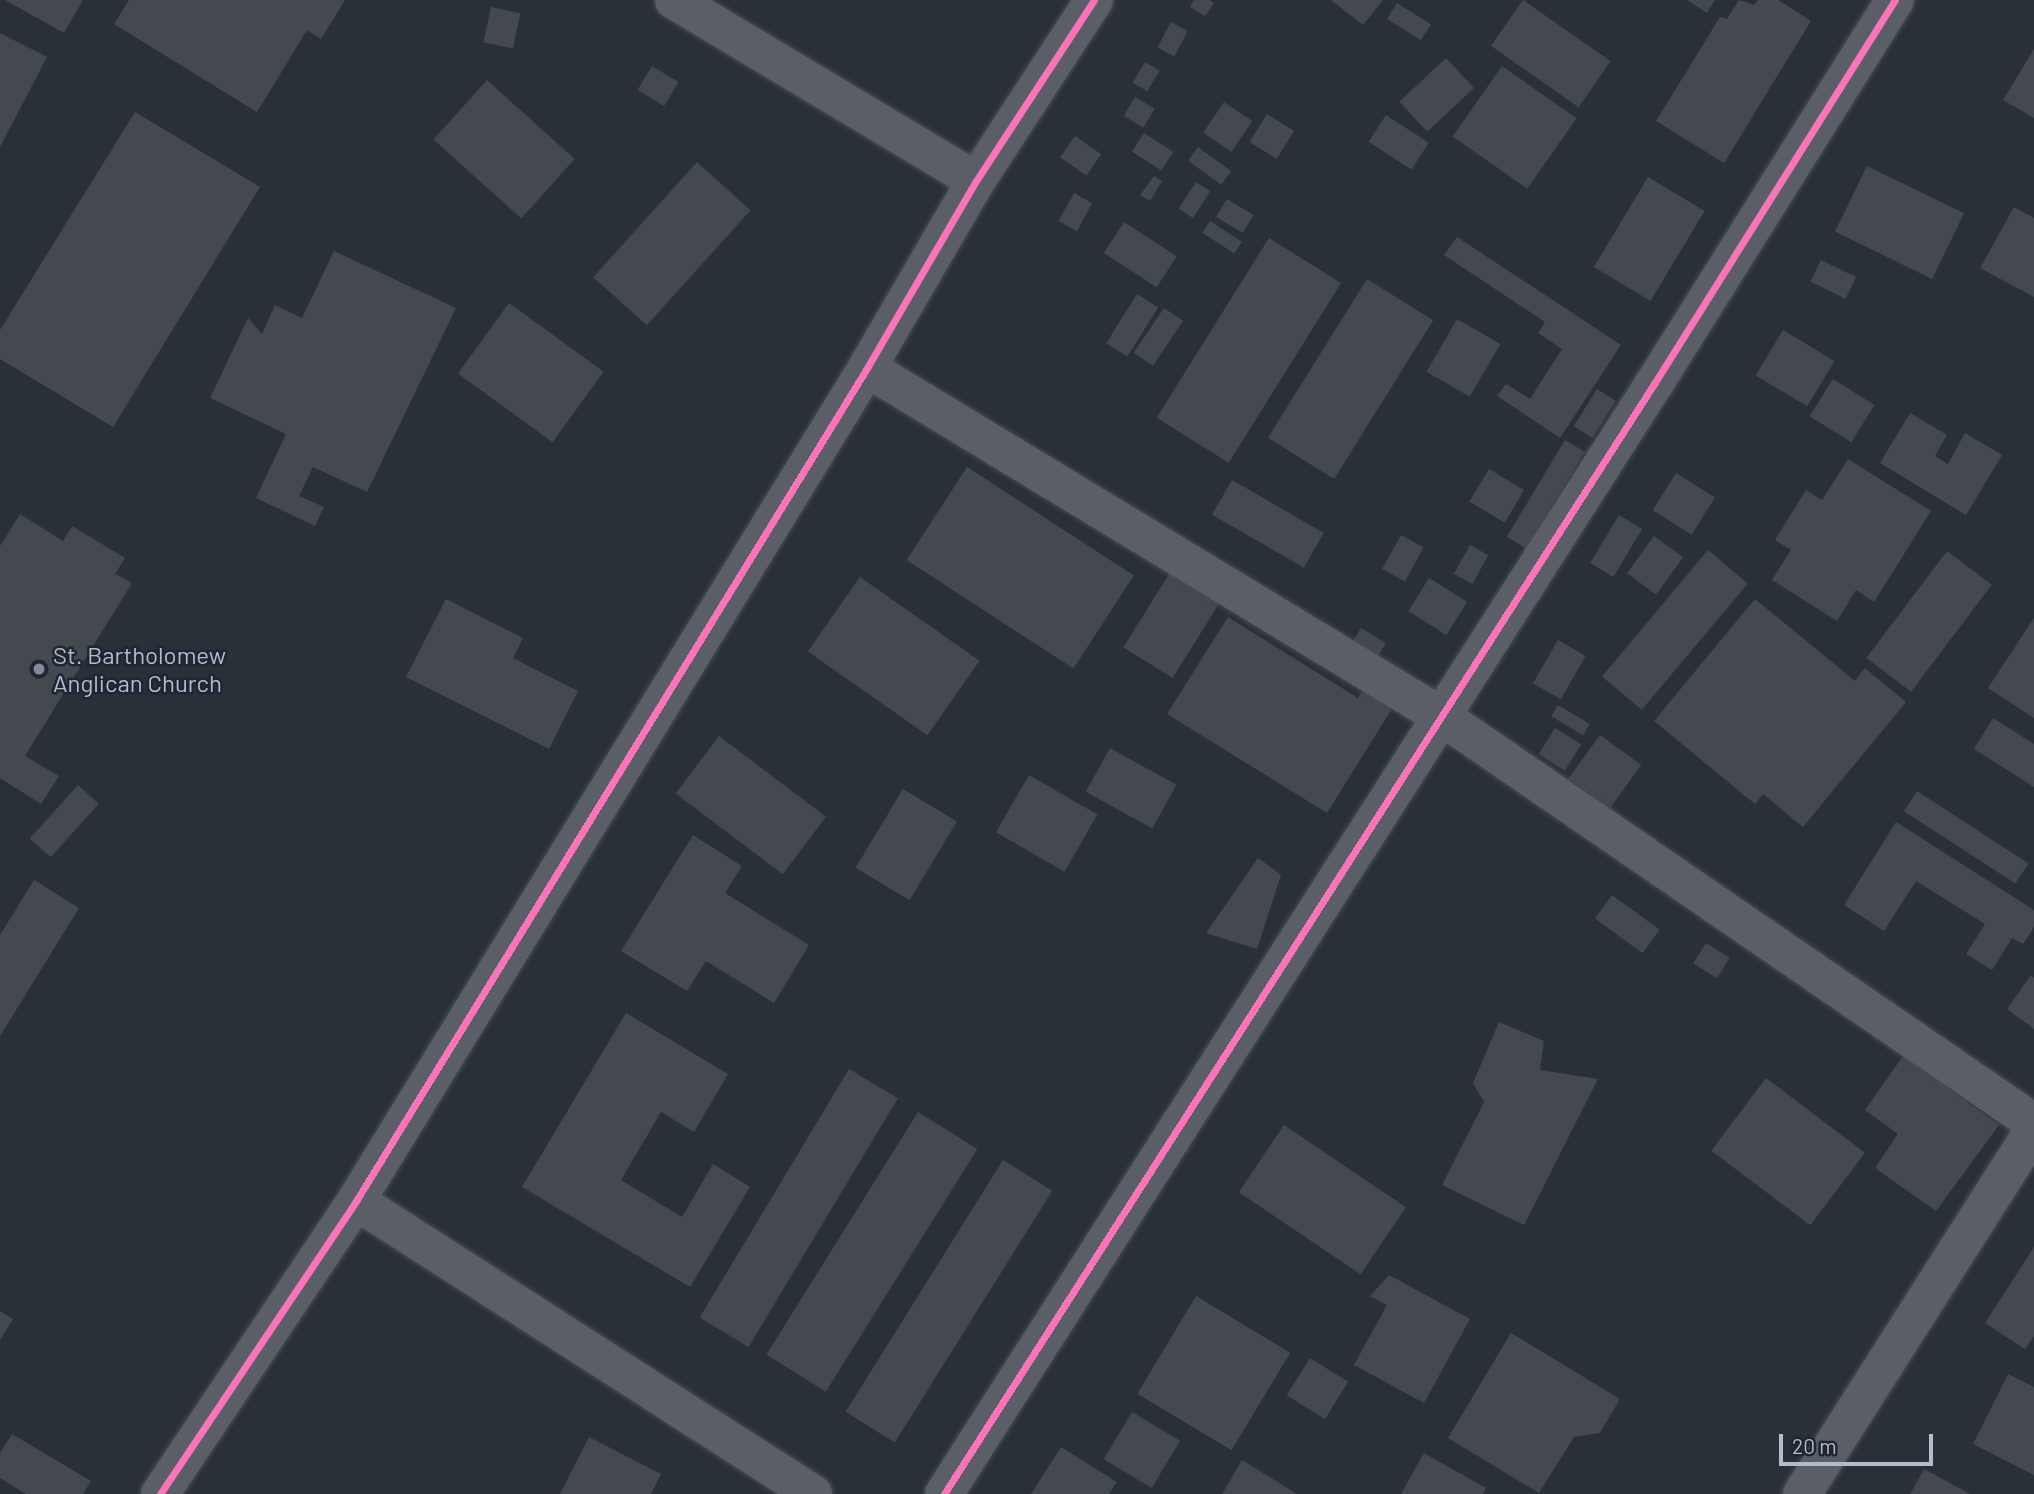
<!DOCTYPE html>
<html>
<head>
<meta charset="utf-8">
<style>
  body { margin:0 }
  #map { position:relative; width:2034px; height:1494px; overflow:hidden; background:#2a3038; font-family:Barlow,sans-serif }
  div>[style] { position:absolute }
  .building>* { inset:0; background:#444950; transform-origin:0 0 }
  .roads { filter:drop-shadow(0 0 2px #484c53) drop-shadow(0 0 2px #484c53) }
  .minor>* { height:38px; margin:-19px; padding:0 19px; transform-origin:19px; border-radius:19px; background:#5a5e66 }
  .cycleway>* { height:7px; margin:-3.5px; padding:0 3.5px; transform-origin:3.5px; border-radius:3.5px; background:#fb73b8 }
  .dots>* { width:19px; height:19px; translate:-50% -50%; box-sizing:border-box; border:4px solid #1d2633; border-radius:50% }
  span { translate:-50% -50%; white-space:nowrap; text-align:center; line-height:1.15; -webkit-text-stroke:5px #1d2633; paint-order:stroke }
  .poi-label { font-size:24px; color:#b4bcc9 }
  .left { translate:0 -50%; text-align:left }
  .scale { position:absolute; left:1779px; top:1434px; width:154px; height:32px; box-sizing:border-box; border:4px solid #b4bcc9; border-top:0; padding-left:9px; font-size:21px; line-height:24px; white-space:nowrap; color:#b4bcc9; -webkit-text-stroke:5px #1d2633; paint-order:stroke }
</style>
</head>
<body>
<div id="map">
  <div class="building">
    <div style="clip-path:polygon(5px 0,83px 0,64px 33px)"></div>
    <div style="clip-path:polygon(129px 0,345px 0,321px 39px,307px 30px,257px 112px,114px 24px)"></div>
    <div style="clip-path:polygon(1194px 0,1210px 0,1214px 3px,1205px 16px,1190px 7px)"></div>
    <div style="clip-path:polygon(1331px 0,1383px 0,1363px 25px)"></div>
    <div style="left:1523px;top:0;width:107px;height:56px;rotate:35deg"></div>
    <div style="clip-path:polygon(1687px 0,1715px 0,1707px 13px)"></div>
    <div style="clip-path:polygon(1739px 0,1754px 5px,1758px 0,1778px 0,1811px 21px,1724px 163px,1656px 121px,1720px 17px,1727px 19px)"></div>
    <div style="left:1397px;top:3px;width:40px;height:19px;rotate:32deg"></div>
    <div style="left:491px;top:7px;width:30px;height:36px;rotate:12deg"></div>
    <div style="left:1171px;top:22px;width:19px;height:29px;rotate:28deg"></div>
    <div style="clip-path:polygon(0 33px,47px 57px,0 147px)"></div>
    <div style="clip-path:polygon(2034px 49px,2034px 118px,2003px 100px)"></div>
    <div style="left:1446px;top:58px;width:41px;height:64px;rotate:47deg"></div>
    <div style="left:1145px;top:62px;width:17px;height:24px;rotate:31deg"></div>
    <div style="left:652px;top:66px;width:31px;height:28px;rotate:31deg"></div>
    <div style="left:1502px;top:66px;width:91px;height:86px;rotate:35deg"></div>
    <div style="left:487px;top:80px;width:118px;height:80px;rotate:42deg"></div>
    <div style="left:1135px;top:97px;width:23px;height:22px;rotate:31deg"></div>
    <div style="left:1224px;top:102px;width:34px;height:37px;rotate:34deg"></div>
    <div style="clip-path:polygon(135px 112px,260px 187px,113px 427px,0 359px,0 330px)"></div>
    <div style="left:1267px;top:114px;width:32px;height:33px;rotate:32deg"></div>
    <div style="left:1386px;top:115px;width:51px;height:32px;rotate:33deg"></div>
    <div style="left:1144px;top:133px;width:35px;height:22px;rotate:33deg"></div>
    <div style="left:1075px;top:136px;width:32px;height:26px;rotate:35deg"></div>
    <div style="left:1198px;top:147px;width:41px;height:17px;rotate:36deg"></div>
    <div style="left:697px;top:162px;width:72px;height:155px;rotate:42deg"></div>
    <div style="left:1867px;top:166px;width:108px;height:73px;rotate:26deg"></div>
    <div style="clip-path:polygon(1154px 176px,1162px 181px,1150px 201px,1140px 195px)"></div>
    <div style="left:1648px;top:177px;width:66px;height:105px;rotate:31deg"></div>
    <div style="left:1196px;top:182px;width:17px;height:32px;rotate:33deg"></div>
    <div style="left:1074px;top:193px;width:21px;height:32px;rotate:29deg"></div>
    <div style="left:1227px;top:199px;width:31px;height:21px;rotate:31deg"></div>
    <div style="clip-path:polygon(2014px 207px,2034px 218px,2034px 297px,1980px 268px)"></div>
    <div style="left:1210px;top:221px;width:38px;height:14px;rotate:33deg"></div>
    <div style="left:1124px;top:222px;width:63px;height:37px;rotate:33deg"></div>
    <div style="clip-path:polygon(1457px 237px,1621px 345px,1560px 438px,1497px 396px,1506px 384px,1530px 399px,1562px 349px,1538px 333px,1545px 322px,1444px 255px)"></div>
    <div style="left:1269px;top:238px;width:85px;height:212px;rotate:32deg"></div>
    <div style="clip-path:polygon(334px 251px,456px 308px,367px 492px,313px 467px,299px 496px,324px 507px,315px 526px,256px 498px,286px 434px,210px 398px,248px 318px,262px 334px,275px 305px,302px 318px)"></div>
    <div style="left:1821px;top:260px;width:39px;height:24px;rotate:26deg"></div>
    <div style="left:1367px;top:279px;width:78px;height:187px;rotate:32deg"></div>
    <div style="left:1137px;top:294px;width:25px;height:58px;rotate:32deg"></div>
    <div style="left:509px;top:303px;width:117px;height:87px;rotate:36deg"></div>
    <div style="left:1164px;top:308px;width:23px;height:54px;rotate:34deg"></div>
    <div style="left:1457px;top:319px;width:50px;height:61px;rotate:30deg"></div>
    <div style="left:1783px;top:330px;width:60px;height:53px;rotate:31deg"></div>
    <div style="left:1833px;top:379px;width:49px;height:44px;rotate:32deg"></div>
    <div style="left:1597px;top:389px;width:22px;height:44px;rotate:32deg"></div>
    <div style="clip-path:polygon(1910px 413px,1947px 435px,1935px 456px,1948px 464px,1965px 433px,2002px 455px,1966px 515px,1880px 463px)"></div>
    <div style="left:1565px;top:440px;width:23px;height:113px;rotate:31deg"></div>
    <div style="clip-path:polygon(1848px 459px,1931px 511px,1874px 602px,1856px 590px,1837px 621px,1772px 580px,1791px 550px,1775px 540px,1806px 490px,1822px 500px)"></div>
    <div style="left:967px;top:467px;width:199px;height:111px;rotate:33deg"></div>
    <div style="left:1489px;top:469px;width:41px;height:38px;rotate:31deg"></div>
    <div style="left:1676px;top:473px;width:46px;height:44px;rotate:32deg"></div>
    <div style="left:1232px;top:480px;width:106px;height:40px;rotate:30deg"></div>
    <div style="clip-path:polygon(20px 514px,63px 541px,72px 526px,125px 558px,115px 574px,132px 583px,25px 756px,59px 776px,41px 804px,0 778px,0 546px)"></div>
    <div style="left:1619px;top:515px;width:27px;height:56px;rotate:31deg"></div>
    <div style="left:1401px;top:535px;width:26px;height:39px;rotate:29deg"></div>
    <div style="left:1654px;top:536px;width:36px;height:46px;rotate:36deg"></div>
    <div style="left:1470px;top:545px;width:21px;height:33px;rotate:29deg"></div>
    <div style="left:1708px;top:550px;width:52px;height:165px;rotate:40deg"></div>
    <div style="left:1947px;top:551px;width:56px;height:134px;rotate:37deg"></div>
    <div style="left:1171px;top:571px;width:58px;height:90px;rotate:32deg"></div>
    <div style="left:860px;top:577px;width:146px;height:91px;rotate:35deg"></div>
    <div style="left:1429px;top:578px;width:45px;height:39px;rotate:32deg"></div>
    <div style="clip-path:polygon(446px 599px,523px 638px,513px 658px,578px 691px,549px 749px,406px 677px)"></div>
    <div style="clip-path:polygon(1755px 599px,1855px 681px,1865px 668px,1906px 702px,1803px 827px,1763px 794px,1755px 804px,1654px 721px)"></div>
    <div style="clip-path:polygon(1228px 617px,1358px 698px,1368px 681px,1398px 699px,1327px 813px,1167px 714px)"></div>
    <div style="clip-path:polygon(2034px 618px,2034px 718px,1988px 688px)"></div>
    <div style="left:1361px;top:628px;width:29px;height:27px;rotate:31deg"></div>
    <div style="left:1558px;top:640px;width:32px;height:50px;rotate:30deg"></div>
    <div style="left:1558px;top:705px;width:37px;height:13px;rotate:31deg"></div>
    <div style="clip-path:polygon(1993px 718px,2034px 744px,2034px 787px,1974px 749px)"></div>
    <div style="left:1555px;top:728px;width:31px;height:31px;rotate:32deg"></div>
    <div style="left:1600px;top:735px;width:51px;height:54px;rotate:36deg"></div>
    <div style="left:719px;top:736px;width:134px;height:72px;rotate:37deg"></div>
    <div style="left:1110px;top:748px;width:76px;height:50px;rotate:29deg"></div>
    <div style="left:1029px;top:775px;width:79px;height:66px;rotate:30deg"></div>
    <div style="left:78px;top:785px;width:28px;height:72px;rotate:42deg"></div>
    <div style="left:903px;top:789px;width:63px;height:92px;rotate:31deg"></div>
    <div style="left:1917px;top:791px;width:133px;height:24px;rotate:33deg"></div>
    <div style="clip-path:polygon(1896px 822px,2034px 910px,2034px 927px,2023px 944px,2012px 938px,1992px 970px,1966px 954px,1985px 924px,1916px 881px,1884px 931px,1844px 905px)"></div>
    <div style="clip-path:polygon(693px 835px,742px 866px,725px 893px,809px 945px,774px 1003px,706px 961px,687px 991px,621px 951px)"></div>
    <div style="clip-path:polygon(1258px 858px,1281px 875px,1257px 949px,1206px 933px)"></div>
    <div style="clip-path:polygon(34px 880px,79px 908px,0 1036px,0 935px)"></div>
    <div style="left:1612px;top:895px;width:59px;height:29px;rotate:36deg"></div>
    <div style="left:1706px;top:943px;width:28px;height:24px;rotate:32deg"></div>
    <div style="clip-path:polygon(2031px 975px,2034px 978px,2034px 1029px,2007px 1009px)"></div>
    <div style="clip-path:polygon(626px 1013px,728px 1074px,694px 1132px,661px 1112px,621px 1180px,682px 1217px,713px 1164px,750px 1187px,690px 1287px,522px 1187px)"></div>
    <div style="clip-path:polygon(1499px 1022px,1544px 1041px,1540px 1070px,1598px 1079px,1524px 1225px,1442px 1185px,1484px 1102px,1473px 1083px)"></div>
    <div style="clip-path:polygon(1903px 1056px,1999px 1125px,1936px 1211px,1875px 1168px,1898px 1134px,1865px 1110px)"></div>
    <div style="left:849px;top:1069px;width:57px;height:290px;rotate:31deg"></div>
    <div style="left:1766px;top:1078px;width:124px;height:91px;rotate:37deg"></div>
    <div style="left:918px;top:1112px;width:70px;height:286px;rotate:32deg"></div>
    <div style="left:1284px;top:1125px;width:147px;height:81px;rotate:34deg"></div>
    <div style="left:1003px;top:1160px;width:58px;height:297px;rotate:32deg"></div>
    <div style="clip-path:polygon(2034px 1247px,2034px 1336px,2025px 1349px,1985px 1323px)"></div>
    <div style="clip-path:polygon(1389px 1275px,1470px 1319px,1424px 1403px,1354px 1365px,1387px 1305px,1370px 1296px)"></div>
    <div style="left:1196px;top:1296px;width:110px;height:114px;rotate:31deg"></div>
    <div style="clip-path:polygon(0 1311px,13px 1319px,0 1340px)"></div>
    <div style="clip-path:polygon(1511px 1333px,1620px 1399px,1600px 1433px,1574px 1437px,1539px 1493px,1448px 1438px)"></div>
    <div style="left:1310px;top:1358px;width:45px;height:44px;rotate:32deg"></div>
    <div style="clip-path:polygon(2008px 1374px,2034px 1387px,2034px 1475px,1973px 1444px)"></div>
    <div style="left:1132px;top:1412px;width:56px;height:55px;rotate:31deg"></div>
    <div style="clip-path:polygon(12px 1434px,91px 1481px,83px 1494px,26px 1494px,0 1478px,0 1453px)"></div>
    <div style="clip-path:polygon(589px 1437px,661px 1474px,651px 1494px,560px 1494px)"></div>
    <div style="clip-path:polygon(1061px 1447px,1117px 1482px,1109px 1494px,1031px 1494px)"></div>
    <div style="clip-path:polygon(1424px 1453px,1486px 1488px,1483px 1494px,1401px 1494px)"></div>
    <div style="clip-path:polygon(1242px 1460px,1297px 1494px,1222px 1494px)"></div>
    <div style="clip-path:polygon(1924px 1469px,1970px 1494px,1910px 1494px)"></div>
  </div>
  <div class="roads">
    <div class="minor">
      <div style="left:674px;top:0;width:352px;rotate:30.9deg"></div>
      <div style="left:867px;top:368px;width:671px;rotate:31.23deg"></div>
      <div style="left:1441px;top:716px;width:719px;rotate:34.46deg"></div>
      <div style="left:356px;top:1201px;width:543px;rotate:32.67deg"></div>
      <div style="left:160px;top:1494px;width:353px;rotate:-56.2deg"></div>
      <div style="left:356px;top:1201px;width:977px;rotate:-58.47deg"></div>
      <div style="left:867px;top:368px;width:216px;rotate:-59.8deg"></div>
      <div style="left:976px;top:181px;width:216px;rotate:-56.9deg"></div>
      <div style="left:944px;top:1494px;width:1318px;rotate:-57.4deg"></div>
      <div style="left:1654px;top:384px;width:453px;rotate:-57.9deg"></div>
      <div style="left:1802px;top:1494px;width:432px;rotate:-57.5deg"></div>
    </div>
  </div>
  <div class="cycleway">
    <div style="left:160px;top:1494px;width:353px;rotate:-56.2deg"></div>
    <div style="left:356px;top:1201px;width:977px;rotate:-58.47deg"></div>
    <div style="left:867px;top:368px;width:216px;rotate:-59.8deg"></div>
    <div style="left:976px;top:181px;width:216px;rotate:-56.9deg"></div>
    <div style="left:944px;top:1494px;width:1318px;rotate:-57.4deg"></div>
    <div style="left:1654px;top:384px;width:453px;rotate:-57.9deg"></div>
  </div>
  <div class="dots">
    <div style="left:39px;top:669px;background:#848b96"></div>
  </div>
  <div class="poi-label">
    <span class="left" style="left:53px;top:669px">St. Bartholomew<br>Anglican Church</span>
  </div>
  <div class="scale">20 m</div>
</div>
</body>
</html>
